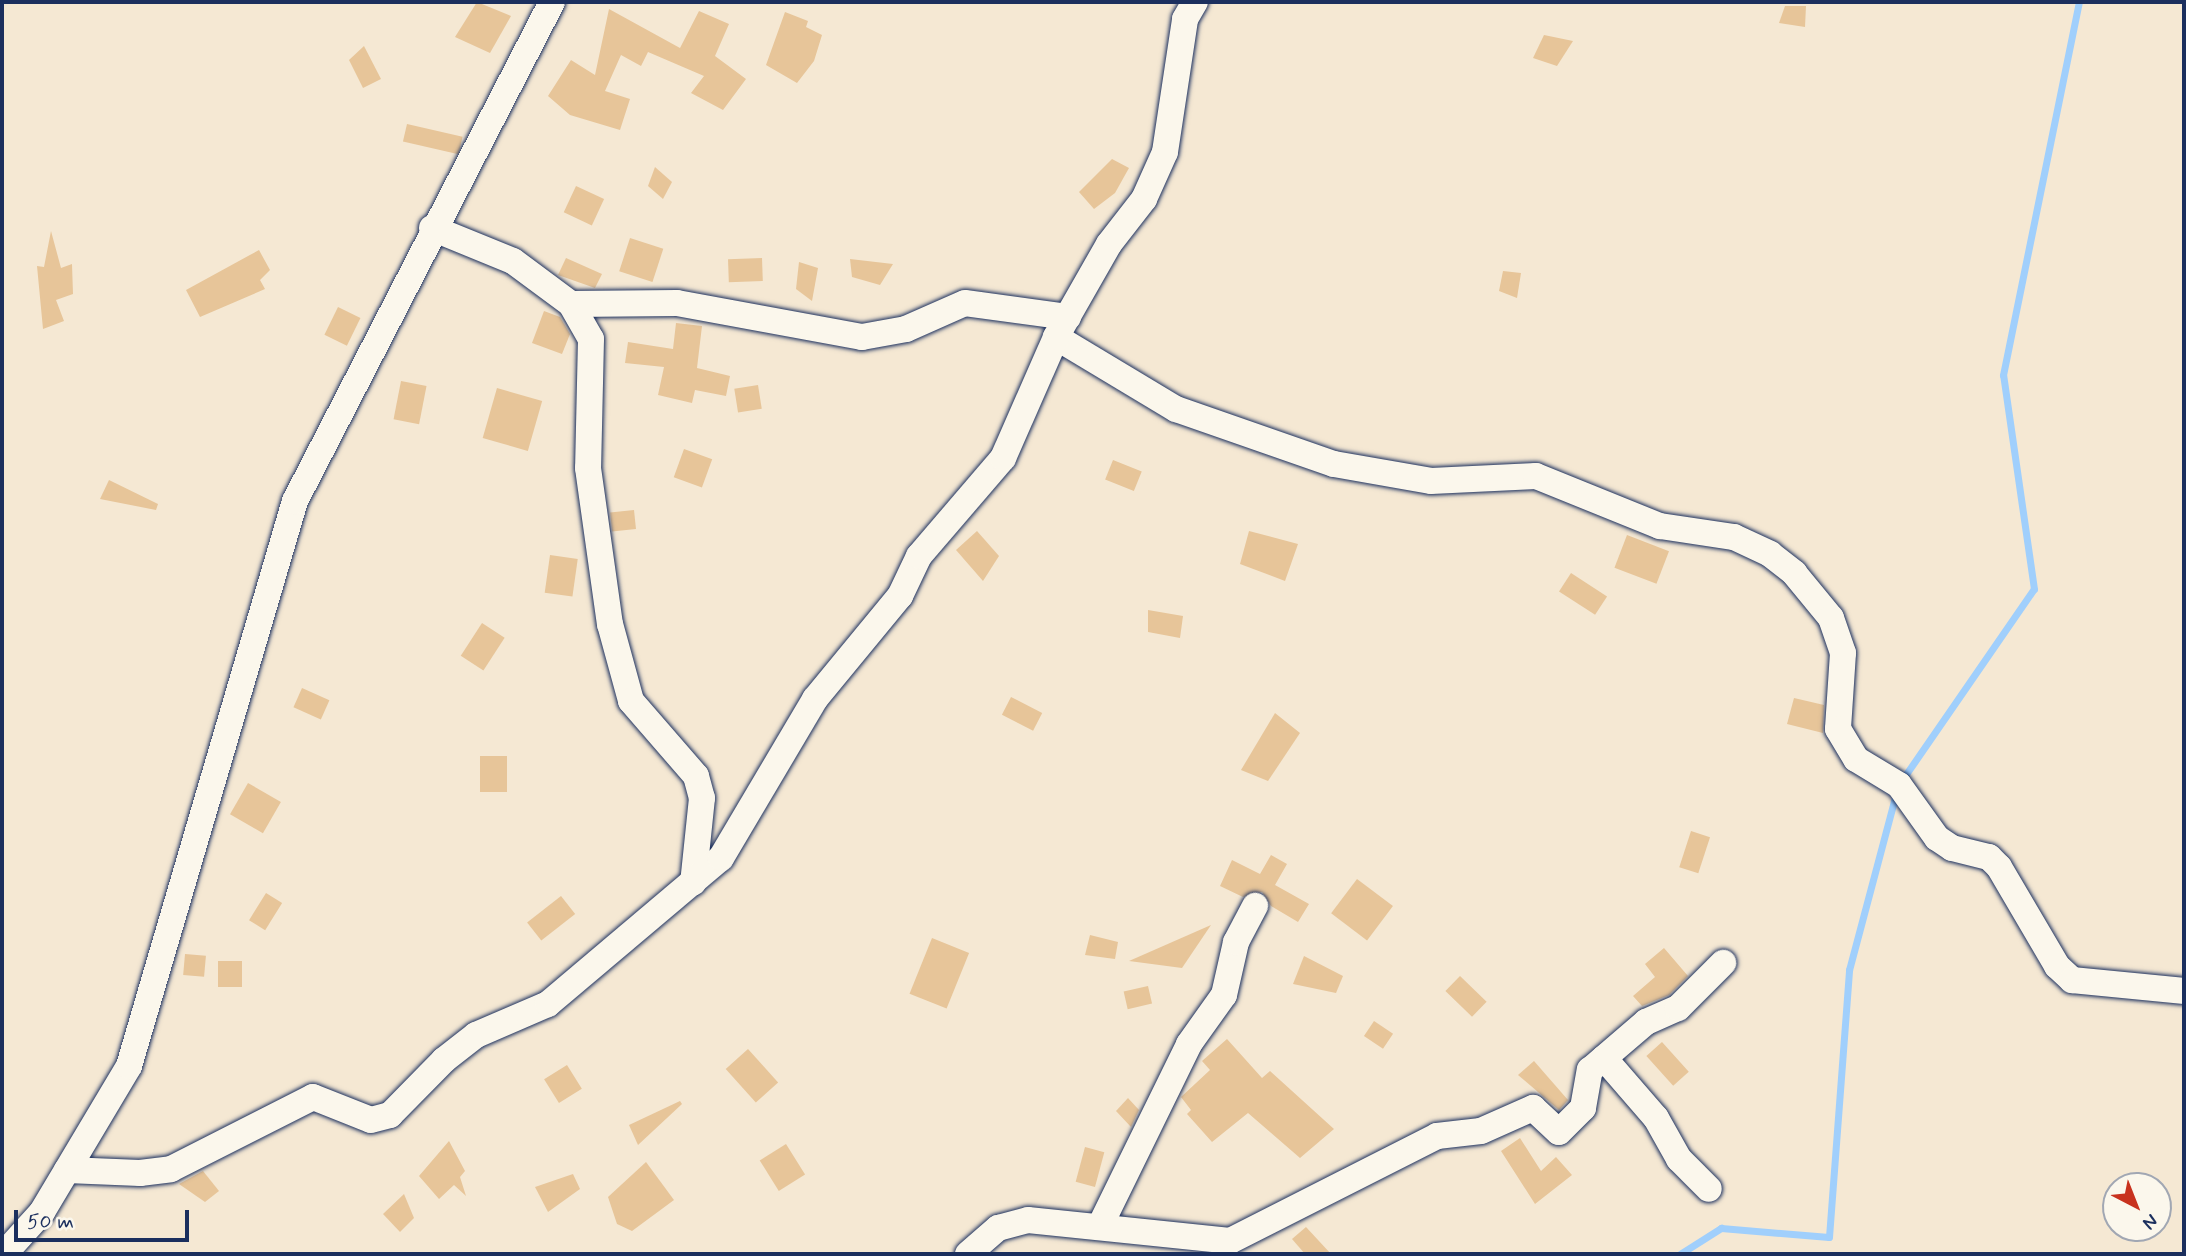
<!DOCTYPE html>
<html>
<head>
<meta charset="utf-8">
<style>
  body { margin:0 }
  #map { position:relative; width:2186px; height:1256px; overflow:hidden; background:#f5e8d3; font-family:Mynerve,sans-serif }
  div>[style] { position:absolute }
  .stream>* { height:7px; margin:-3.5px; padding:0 3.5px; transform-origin:3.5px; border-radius:3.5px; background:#a0cffc }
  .building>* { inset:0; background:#e7c599; transform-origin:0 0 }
  .roads { filter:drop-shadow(0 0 2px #1b2f5e) drop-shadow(0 0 2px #1b2f5e) }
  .street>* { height:26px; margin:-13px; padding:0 13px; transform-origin:13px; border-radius:13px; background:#fbf7ec }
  span { translate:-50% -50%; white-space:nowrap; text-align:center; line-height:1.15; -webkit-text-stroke:5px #fbf7ec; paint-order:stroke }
  .frame { position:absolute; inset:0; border:4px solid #1b2f5e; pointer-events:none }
  .north { position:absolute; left:2102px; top:1172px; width:70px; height:70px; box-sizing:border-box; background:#fbf7ec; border:2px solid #a1a7b3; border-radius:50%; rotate:138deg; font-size:19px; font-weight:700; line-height:28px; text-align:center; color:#1b2f5e }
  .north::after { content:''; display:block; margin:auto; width:24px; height:32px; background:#c8321e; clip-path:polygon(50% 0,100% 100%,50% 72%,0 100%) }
  .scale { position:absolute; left:14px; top:1210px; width:175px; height:32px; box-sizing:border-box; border:4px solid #1b2f5e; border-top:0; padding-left:9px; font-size:21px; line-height:24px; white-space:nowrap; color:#1b2f5e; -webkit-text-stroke:5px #fbf7ec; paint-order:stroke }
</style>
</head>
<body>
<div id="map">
  <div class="stream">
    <div style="left:1902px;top:780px;width:232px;rotate:-55.4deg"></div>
    <div style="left:2034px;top:589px;width:216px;rotate:-98.2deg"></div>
    <div style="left:2003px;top:375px;width:381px;rotate:-78.5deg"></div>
    <div style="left:1680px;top:1254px;width:49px;rotate:-32.4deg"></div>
    <div style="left:1721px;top:1228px;width:108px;rotate:4.8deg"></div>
    <div style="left:1829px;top:1237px;width:268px;rotate:-85.7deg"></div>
    <div style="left:1849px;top:970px;width:183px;rotate:-75.1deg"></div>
  </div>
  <div class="building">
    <div style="clip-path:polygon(477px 2px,511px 16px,490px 53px,455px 37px)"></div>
    <div style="clip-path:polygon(1785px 6px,1806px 6px,1805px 27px,1779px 23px)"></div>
    <div style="clip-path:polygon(609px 9px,680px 48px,699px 11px,729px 24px,715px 56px,746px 79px,723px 110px,691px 93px,704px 76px,648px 52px,641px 66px,621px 55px,605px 91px,630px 99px,620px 130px,570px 115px,548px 96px,571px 60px,595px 75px)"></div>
    <div style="clip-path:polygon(785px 12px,808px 21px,806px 27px,822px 35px,814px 61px,797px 83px,766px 65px)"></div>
    <div style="clip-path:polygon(1544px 35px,1573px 41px,1557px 66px,1533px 58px)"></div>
    <div style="clip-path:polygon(364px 46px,381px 79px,363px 88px,349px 60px)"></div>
    <div style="left:407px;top:124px;width:57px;height:18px;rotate:13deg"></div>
    <div style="clip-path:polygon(1112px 159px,1129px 168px,1115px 193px,1094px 209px,1079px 192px)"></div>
    <div style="clip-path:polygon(655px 167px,672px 182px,663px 199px,648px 186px)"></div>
    <div style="left:576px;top:186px;width:31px;height:29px;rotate:25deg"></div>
    <div style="clip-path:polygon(51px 231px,61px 268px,72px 264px,73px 294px,56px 300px,64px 321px,43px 329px,37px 266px,44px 267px)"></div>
    <div style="left:630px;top:238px;width:35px;height:35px;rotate:18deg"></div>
    <div style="clip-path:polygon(259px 250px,270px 270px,260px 280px,265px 289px,200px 317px,186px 290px)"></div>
    <div style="clip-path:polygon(566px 258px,602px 274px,595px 288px,558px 275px)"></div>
    <div style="left:762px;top:258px;width:23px;height:34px;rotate:88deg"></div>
    <div style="clip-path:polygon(850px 259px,893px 264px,880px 285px,852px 277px)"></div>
    <div style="clip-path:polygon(799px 262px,818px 268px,812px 301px,796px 289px)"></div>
    <div style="clip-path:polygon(1503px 271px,1521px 273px,1517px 298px,1499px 291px)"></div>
    <div style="left:338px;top:307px;width:25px;height:31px;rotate:26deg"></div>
    <div style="clip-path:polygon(544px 311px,560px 317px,570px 334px,562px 354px,532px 343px)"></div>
    <div style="clip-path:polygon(676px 323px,702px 326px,697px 368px,730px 376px,726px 396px,695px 390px,692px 403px,658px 395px,664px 367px,625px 363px,628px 342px,673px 349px)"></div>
    <div style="left:401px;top:381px;width:26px;height:39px;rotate:11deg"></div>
    <div style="left:758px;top:385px;width:24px;height:24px;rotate:81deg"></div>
    <div style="left:497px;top:388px;width:47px;height:52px;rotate:16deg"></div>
    <div style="left:684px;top:449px;width:30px;height:30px;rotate:20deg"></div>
    <div style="left:1113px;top:460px;width:31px;height:21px;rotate:22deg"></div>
    <div style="clip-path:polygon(109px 480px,158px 504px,156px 510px,100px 499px)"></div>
    <div style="left:634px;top:510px;width:19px;height:24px;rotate:84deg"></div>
    <div style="clip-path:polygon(977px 531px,999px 556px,983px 581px,956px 550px)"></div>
    <div style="clip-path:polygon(1249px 531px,1298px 544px,1285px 581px,1240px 564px)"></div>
    <div style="left:1627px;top:535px;width:45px;height:35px;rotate:21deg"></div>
    <div style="left:550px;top:555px;width:28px;height:38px;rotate:8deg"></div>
    <div style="left:1571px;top:573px;width:43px;height:22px;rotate:33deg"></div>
    <div style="clip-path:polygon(1148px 610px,1183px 616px,1180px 638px,1148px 632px)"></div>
    <div style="left:482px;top:623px;width:27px;height:39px;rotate:33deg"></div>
    <div style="left:302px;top:688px;width:30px;height:21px;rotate:24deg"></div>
    <div style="left:1011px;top:697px;width:35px;height:20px;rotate:27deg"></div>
    <div style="clip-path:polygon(1794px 698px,1824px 705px,1823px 733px,1787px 724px)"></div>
    <div style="clip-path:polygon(1275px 713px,1300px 733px,1268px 781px,1241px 770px)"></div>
    <div style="left:480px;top:756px;width:27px;height:36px"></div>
    <div style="left:248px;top:783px;width:38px;height:36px;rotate:30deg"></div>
    <div style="left:1691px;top:831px;width:20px;height:38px;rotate:18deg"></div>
    <div style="clip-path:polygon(1271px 855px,1287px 864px,1275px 885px,1309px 904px,1298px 922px,1271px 906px,1262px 892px,1243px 897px,1220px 886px,1232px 860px,1260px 874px)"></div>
    <div style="left:1357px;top:879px;width:45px;height:43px;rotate:37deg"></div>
    <div style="left:266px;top:893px;width:19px;height:32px;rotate:32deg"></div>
    <div style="left:561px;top:896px;width:23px;height:43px;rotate:52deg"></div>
    <div style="clip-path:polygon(1211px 925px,1182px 968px,1129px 961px)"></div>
    <div style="clip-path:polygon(1090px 935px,1118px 942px,1115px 959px,1085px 955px)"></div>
    <div style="left:932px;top:938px;width:40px;height:60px;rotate:22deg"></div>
    <div style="clip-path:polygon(1664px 948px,1688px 976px,1669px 995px,1642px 1006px,1633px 996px,1655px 977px,1645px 964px)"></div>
    <div style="left:185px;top:954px;width:21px;height:21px;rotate:5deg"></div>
    <div style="clip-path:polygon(1304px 956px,1343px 976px,1336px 993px,1293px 984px)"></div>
    <div style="left:218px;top:961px;width:24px;height:26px"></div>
    <div style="left:1460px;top:976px;width:37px;height:21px;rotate:44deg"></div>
    <div style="left:1148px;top:986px;width:18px;height:25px;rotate:77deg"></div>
    <div style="left:1374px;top:1021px;width:23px;height:18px;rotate:34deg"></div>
    <div style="clip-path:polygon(1227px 1039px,1262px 1078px,1270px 1071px,1334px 1129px,1300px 1158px,1248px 1113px,1212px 1142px,1187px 1114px,1191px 1110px,1181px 1097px,1210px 1070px,1202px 1061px)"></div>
    <div style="left:1662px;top:1042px;width:40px;height:21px;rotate:48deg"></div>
    <div style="left:748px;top:1049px;width:45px;height:30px;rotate:48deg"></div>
    <div style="clip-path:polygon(1534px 1061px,1568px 1100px,1559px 1110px,1518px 1075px)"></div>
    <div style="left:567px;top:1065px;width:28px;height:27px;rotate:58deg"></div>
    <div style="clip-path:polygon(1128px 1098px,1139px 1110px,1131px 1127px,1116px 1111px)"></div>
    <div style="clip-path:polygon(680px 1101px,682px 1104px,638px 1145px,629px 1125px)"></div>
    <div style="clip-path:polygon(1520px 1138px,1541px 1171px,1556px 1157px,1572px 1175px,1535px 1204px,1501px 1151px)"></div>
    <div style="clip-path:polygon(449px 1141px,465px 1171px,460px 1177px,466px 1196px,454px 1185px,439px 1199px,419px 1176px)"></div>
    <div style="left:786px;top:1144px;width:36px;height:31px;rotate:58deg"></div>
    <div style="left:1085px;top:1147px;width:20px;height:36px;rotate:15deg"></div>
    <div style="clip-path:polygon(646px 1162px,674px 1200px,632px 1231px,617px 1224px,608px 1197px)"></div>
    <div style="clip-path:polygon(203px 1171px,219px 1191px,205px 1202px,179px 1184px)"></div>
    <div style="clip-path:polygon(573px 1174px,580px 1189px,548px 1212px,535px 1187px)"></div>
    <div style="clip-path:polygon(404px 1194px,414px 1218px,400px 1232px,383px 1214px)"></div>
    <div style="clip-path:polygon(1306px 1227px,1331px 1254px,1305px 1254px,1292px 1239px)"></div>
  </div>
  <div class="roads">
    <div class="street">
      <div style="left:432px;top:228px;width:87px;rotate:22.2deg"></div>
      <div style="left:513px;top:261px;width:72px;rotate:36.6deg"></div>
      <div style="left:571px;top:304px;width:106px;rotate:-0.5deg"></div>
      <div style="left:677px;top:303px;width:188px;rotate:10.4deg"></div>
      <div style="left:862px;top:337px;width:45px;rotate:-10.3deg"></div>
      <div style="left:906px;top:329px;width:64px;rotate:-23.8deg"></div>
      <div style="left:965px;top:303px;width:104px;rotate:7.7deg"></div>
      <div style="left:571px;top:304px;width:40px;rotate:60.3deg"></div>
      <div style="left:591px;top:339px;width:129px;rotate:91.3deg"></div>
      <div style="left:588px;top:468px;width:158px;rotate:82deg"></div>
      <div style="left:610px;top:624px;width:80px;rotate:74.7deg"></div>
      <div style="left:631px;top:701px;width:99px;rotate:49.1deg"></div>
      <div style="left:696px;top:776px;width:23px;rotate:75deg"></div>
      <div style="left:702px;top:798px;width:85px;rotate:96deg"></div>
      <div style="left:1056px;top:337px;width:140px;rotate:31deg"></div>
      <div style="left:1176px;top:409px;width:167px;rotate:19.2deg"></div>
      <div style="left:1334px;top:464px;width:98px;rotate:9.9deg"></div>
      <div style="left:1431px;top:481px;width:105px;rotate:-2.7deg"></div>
      <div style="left:1536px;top:476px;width:134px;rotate:22deg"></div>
      <div style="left:1660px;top:526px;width:75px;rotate:8.5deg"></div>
      <div style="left:1734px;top:537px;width:40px;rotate:25deg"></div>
      <div style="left:1770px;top:554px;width:31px;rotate:38deg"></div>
      <div style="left:1794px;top:573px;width:58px;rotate:50.6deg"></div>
      <div style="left:1831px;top:618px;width:37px;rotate:71deg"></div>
      <div style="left:1843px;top:653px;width:76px;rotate:93.8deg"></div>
      <div style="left:1838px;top:729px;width:35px;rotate:59deg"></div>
      <div style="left:1856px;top:759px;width:50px;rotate:31.2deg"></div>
      <div style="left:1899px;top:785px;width:65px;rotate:54.4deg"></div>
      <div style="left:1937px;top:838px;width:18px;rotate:34deg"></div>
      <div style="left:1952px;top:848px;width:38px;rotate:14deg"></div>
      <div style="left:1989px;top:857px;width:14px;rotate:45deg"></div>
      <div style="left:1999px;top:867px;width:115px;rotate:59.6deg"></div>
      <div style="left:2057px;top:966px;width:21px;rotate:43deg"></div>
      <div style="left:2072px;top:980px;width:113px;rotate:5.6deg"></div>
      <div style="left:1604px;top:1058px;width:79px;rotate:49.1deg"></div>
      <div style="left:1656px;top:1118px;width:47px;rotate:60.7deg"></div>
      <div style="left:1679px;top:1159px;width:42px;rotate:45deg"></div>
      <div style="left:67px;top:1170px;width:73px;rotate:2.4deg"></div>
      <div style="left:140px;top:1173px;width:31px;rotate:-7deg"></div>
      <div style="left:171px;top:1169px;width:159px;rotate:-26.9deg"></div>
      <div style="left:313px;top:1097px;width:62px;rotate:21.6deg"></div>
      <div style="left:371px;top:1120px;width:20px;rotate:-15deg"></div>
      <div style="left:390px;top:1115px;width:77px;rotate:-45.5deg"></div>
      <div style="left:444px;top:1060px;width:41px;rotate:-38deg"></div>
      <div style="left:476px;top:1035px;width:78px;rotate:-23.3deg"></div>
      <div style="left:548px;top:1004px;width:226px;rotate:-40.2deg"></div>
      <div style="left:721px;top:858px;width:185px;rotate:-59.4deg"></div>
      <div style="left:815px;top:699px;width:134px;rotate:-50.5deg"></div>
      <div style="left:900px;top:596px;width:44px;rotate:-64.6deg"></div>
      <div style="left:919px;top:556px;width:129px;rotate:-49.4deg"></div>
      <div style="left:1003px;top:458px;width:132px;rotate:-66.3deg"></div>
      <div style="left:1056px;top:337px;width:107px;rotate:-60.3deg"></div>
      <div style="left:1109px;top:244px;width:57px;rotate:-52.1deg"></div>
      <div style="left:1144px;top:199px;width:51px;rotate:-65.9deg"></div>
      <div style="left:1165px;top:152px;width:134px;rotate:-81.4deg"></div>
      <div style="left:1185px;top:19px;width:20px;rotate:-60deg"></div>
      <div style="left:1101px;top:1224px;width:200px;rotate:-63.9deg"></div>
      <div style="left:1189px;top:1044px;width:60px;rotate:-54.5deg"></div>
      <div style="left:1224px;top:995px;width:54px;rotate:-77.2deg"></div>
      <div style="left:1236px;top:942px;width:41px;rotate:-62.2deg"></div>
      <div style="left:4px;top:1254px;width:57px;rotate:-47.9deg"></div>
      <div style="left:42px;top:1212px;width:170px;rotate:-59.2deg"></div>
      <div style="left:129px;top:1066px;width:589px;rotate:-73.63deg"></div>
      <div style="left:295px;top:501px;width:561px;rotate:-62.75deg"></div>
      <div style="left:968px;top:1254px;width:40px;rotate:-41deg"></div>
      <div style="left:998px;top:1228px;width:31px;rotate:-15deg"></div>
      <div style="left:1028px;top:1220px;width:203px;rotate:5.9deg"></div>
      <div style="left:1230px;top:1241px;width:232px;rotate:-26.9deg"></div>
      <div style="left:1437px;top:1136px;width:44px;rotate:-6.5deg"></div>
      <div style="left:1481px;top:1131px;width:57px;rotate:-23.9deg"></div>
      <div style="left:1533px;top:1108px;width:35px;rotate:43deg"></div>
      <div style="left:1559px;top:1132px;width:34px;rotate:-45deg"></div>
      <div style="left:1583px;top:1108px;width:39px;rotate:-80deg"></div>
      <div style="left:1590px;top:1070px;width:74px;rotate:-40.6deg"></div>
      <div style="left:1646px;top:1022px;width:35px;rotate:-24deg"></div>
      <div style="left:1678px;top:1008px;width:64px;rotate:-45deg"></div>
    </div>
  </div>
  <div class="frame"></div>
  <div class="north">N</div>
  <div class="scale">50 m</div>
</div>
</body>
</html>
